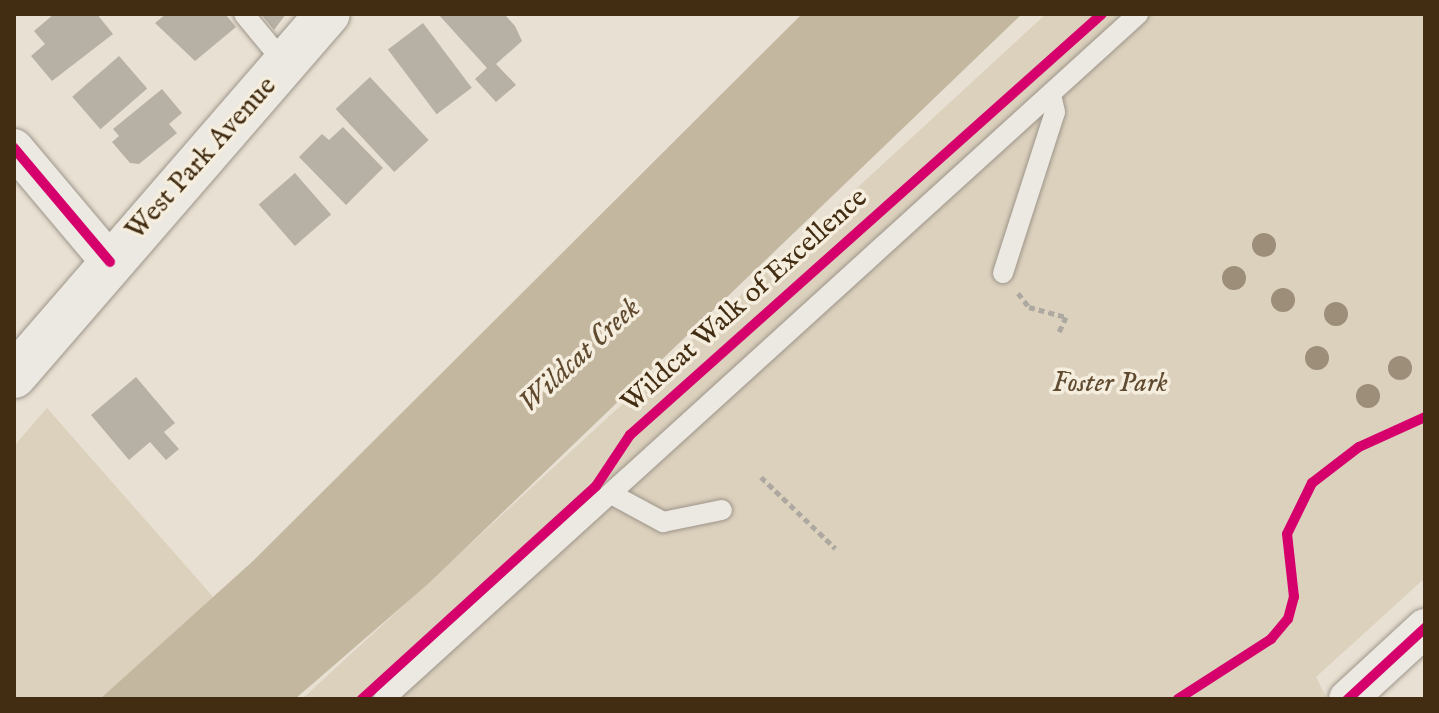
<!DOCTYPE html>
<html>
<head>
<meta charset="utf-8">
<style>
  body { margin:0 }
  #map { position:relative; width:1439px; height:713px; overflow:hidden; background:#e8e0d2; font-family:"IM FELL English",serif }
  div>[style] { position:absolute }
  .green>* { inset:0; background:#dcd1bd }
  .water>* { inset:0; background:#c4b7a0 }
  .building>* { inset:0; background:#b7b0a5; transform-origin:0 0 }
  .path>* { height:5px; margin-top:-2.5px; transform-origin:0; background:repeating-linear-gradient(90deg,#ada8a0 0 6px,transparent 0 10px) }
  .roads { filter:drop-shadow(0 0 2px #9d958a) drop-shadow(0 0 2px #9d958a) }
  .lane>* { height:20px; margin:-10px; padding:0 10px; transform-origin:10px; border-radius:10px; background:#ece8e2 }
  .street>* { height:38px; margin:-19px; padding:0 19px; transform-origin:19px; border-radius:19px; background:#ece8e2 }
  .secondary>* { height:44px; margin:-22px; padding:0 22px; transform-origin:22px; border-radius:22px; background:#ece8e2 }
  .cycleway>* { height:10px; margin:-5px; padding:0 5px; transform-origin:5px; border-radius:5px; background:#d6006c }
  .trees>* { width:24px; height:24px; margin:-12px; border-radius:50%; background:#9d8e79 }
  span { translate:-50% -50%; white-space:nowrap; text-align:center; line-height:1.15; -webkit-text-stroke:7px #f5eddd; paint-order:stroke }
  .street-label { font-size:28px; color:#432d12 }
  .park-label { font-size:28px; color:#604b31; font-style:italic }
  .water-label { font-size:30px; color:#604b30; font-style:italic }
  .frame { position:absolute; inset:0; border:16px solid #432d12; pointer-events:none }
</style>
</head>
<body>
<div id="map">
  <div class="green">
    <div style="clip-path:polygon(1046px 14px,1425px 14px,1425px 578px,1316px 677px,1327px 699px,302px 699px)"></div>
    <div style="clip-path:polygon(47px 408px,215px 599px,100px 699px,14px 699px,14px 446px)"></div>
  </div>
  <div class="water">
    <div style="clip-path:polygon(802px 14px,1022px 14px,428px 584px,295px 699px,100px 699px,253px 561px)"></div>
  </div>
  <div class="building">
    <div style="clip-path:polygon(54px 14px,97px 14px,113px 34px,52px 81px,31px 56px,45px 44px,34px 31px)"></div>
    <div style="clip-path:polygon(166px 14px,225px 14px,236px 27px,195px 61px,155px 23px)"></div>
    <div style="clip-path:polygon(261px 14px,286px 14px,274px 30px)"></div>
    <div style="clip-path:polygon(438px 14px,504px 14px,515px 26px,522px 41px,496px 64px,516px 85px,496px 102px,475px 79px,487px 68px)"></div>
    <div style="left:423px;top:23px;width:81px;height:44px;rotate:53deg"></div>
    <div style="left:119px;top:56px;width:43px;height:62px;rotate:49deg"></div>
    <div style="left:370px;top:77px;width:86px;height:47px;rotate:47deg"></div>
    <div style="clip-path:polygon(162px 89px,182px 113px,169px 124px,177px 133px,139px 164px,130px 163px,112px 142px,119px 136px,113px 129px)"></div>
    <div style="clip-path:polygon(343px 127px,383px 168px,346px 205px,299px 157px,322px 134px,329px 140px)"></div>
    <div style="left:295px;top:173px;width:55px;height:48px;rotate:49deg"></div>
    <div style="clip-path:polygon(136px 377px,175px 423px,164px 432px,179px 449px,166px 460px,150px 442px,129px 460px,91px 415px)"></div>
  </div>
  <div class="path">
    <div style="left:1018px;top:293px;width:18px;rotate:52deg"></div>
    <div style="left:1029px;top:307px;width:38px;rotate:15deg"></div>
    <div style="left:1066px;top:317px;width:17px;rotate:115deg"></div>
    <div style="left:761px;top:477px;width:103px;rotate:43.8deg"></div>
  </div>
  <div class="roads">
    <div class="lane">
      <div style="left:244px;top:14px;width:66px;rotate:50.5deg"></div>
      <div style="left:1003px;top:273px;width:169px;rotate:-72.1deg"></div>
      <div style="left:1055px;top:112px;width:18px;rotate:-103deg"></div>
      <div style="left:615px;top:496px;width:55px;rotate:28.4deg"></div>
      <div style="left:663px;top:522px;width:60px;rotate:-11.5deg"></div>
      <div style="left:384px;top:699px;width:1019px;rotate:-42.25deg"></div>
    </div>
    <div class="street">
      <div style="left:14px;top:148px;width:149px;rotate:49.9deg"></div>
      <div style="left:1348px;top:699px;width:105px;rotate:-42.7deg"></div>
    </div>
    <div class="secondary">
      <div style="left:14px;top:376px;width:479px;rotate:-49.1deg"></div>
    </div>
  </div>
  <div class="cycleway">
    <div style="left:14px;top:148px;width:149px;rotate:49.9deg"></div>
    <div style="left:362px;top:699px;width:316px;rotate:-42.3deg"></div>
    <div style="left:596px;top:486px;width:61px;rotate:-56.3deg"></div>
    <div style="left:630px;top:435px;width:632px;rotate:-41.73deg"></div>
    <div style="left:1178px;top:699px;width:111px;rotate:-32.8deg"></div>
    <div style="left:1271px;top:639px;width:26px;rotate:-50deg"></div>
    <div style="left:1288px;top:619px;width:23px;rotate:-75deg"></div>
    <div style="left:1294px;top:597px;width:63px;rotate:-96.3deg"></div>
    <div style="left:1287px;top:534px;width:57px;rotate:-63.9deg"></div>
    <div style="left:1312px;top:483px;width:59px;rotate:-37.5deg"></div>
    <div style="left:1359px;top:447px;width:72px;rotate:-24.4deg"></div>
    <div style="left:1348px;top:699px;width:105px;rotate:-42.7deg"></div>
  </div>
  <div class="trees">
    <div style="left:1264px;top:245px"></div>
    <div style="left:1234px;top:278px"></div>
    <div style="left:1283px;top:300px"></div>
    <div style="left:1336px;top:314px"></div>
    <div style="left:1317px;top:358px"></div>
    <div style="left:1400px;top:368px"></div>
    <div style="left:1368px;top:396px"></div>
  </div>
  <div class="street-label">
    <span style="left:202px;top:159px;rotate:-48deg">West Park Avenue</span>
    <span style="left:745px;top:301px;rotate:-42deg">Wildcat Walk of Excellence</span>
  </div>
  <div class="park-label">
    <span style="left:1110px;top:384px">Foster Park</span>
  </div>
  <div class="water-label">
    <span style="left:580px;top:356px;rotate:-43deg">Wildcat Creek</span>
  </div>
  <div class="frame"></div>
</div>
</body>
</html>
